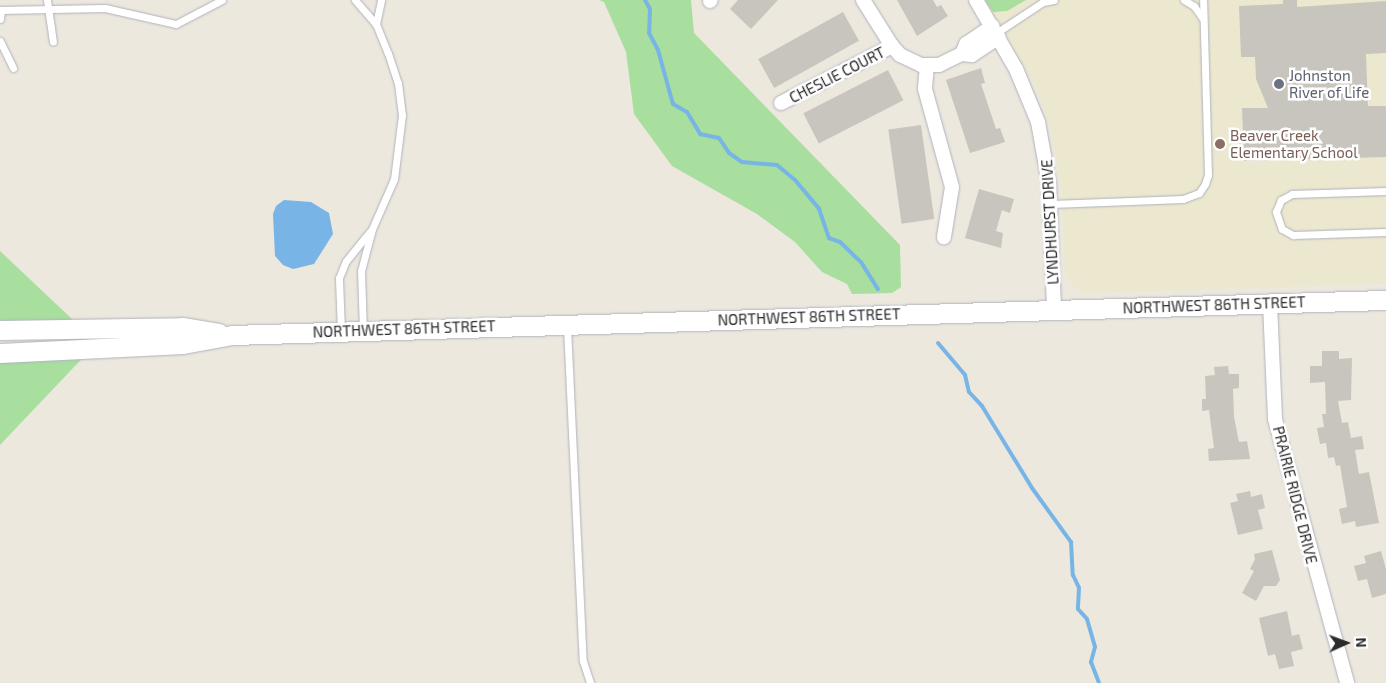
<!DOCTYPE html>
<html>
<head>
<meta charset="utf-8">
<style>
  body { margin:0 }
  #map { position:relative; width:1386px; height:683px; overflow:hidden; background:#ece8de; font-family:"Exo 2",sans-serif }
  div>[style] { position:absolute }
  .education>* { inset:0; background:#ece8cf }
  .green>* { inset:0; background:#a8de9e }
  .water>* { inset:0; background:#78b5e6 }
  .stream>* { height:4px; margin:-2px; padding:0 2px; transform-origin:2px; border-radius:2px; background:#78b5e6 }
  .building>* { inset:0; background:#c7c5bd; transform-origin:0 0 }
  .roads { filter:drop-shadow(0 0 1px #b1b1bd) drop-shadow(0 0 1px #b1b1bd) }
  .lane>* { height:7px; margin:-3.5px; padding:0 3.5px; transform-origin:3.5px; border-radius:3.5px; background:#fff }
  .street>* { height:14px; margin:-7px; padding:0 7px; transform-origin:7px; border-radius:7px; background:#fff }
  .secondary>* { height:19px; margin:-9.5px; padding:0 9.5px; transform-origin:9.5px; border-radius:9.5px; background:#fff }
  .dots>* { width:14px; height:14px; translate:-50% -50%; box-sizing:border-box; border:2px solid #fff; border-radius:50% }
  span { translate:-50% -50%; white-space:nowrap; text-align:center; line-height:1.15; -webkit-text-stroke:5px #fff; paint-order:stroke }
  .street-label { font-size:15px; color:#2b2b2b }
  .worship-label { font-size:15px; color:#5b616d }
  .left { translate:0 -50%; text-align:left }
  .education-label { font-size:15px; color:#785e54 }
  .north { position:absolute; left:1321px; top:618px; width:50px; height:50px; -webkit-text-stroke:4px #fff; paint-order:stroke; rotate:88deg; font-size:14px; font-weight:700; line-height:20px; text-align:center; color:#2b2b2b }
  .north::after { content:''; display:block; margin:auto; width:18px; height:22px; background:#2b2b2b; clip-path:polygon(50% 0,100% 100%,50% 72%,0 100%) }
</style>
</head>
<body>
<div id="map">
  <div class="education">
    <div style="clip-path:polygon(985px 0,1386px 0,1386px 284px,1086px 293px,1076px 289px,1065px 275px,1061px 184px,1051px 131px,1035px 85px)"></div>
  </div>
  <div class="green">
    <div style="clip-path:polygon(599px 0,691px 0,694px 33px,900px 245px,901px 287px,892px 293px,852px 294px,847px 284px,822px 272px,795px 242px,757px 214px,672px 166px,634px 114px,626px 52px,604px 2px)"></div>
    <div style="clip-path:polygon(985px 0,1026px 0,1007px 11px,993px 12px)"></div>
    <div style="clip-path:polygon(0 251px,73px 320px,0 323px)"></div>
    <div style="clip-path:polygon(82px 359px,74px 367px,0 445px,0 361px)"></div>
  </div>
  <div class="water">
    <div style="clip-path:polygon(284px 200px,311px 202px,329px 213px,333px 234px,314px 264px,293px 269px,283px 265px,275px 256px,273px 214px,276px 206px)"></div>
  </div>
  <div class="stream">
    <div style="left:645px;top:0;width:10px;rotate:61deg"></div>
    <div style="left:650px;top:9px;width:24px;rotate:92deg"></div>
    <div style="left:649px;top:33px;width:19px;rotate:62deg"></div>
    <div style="left:658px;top:50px;width:56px;rotate:74.5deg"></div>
    <div style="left:673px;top:104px;width:16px;rotate:30deg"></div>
    <div style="left:687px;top:112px;width:26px;rotate:59deg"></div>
    <div style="left:700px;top:134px;width:19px;rotate:12deg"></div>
    <div style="left:719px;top:138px;width:18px;rotate:56deg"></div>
    <div style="left:729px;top:153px;width:16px;rotate:35deg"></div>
    <div style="left:742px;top:162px;width:35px;rotate:5deg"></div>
    <div style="left:777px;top:165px;width:23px;rotate:40deg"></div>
    <div style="left:795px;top:180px;width:38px;rotate:50deg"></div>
    <div style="left:819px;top:209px;width:31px;rotate:71deg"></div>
    <div style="left:829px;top:238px;width:12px;rotate:20deg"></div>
    <div style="left:840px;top:242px;width:29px;rotate:44deg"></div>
    <div style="left:861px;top:262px;width:32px;rotate:58deg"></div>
    <div style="left:938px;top:343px;width:42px;rotate:49.8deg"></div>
    <div style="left:965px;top:375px;width:17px;rotate:77deg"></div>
    <div style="left:969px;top:392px;width:19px;rotate:47deg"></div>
    <div style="left:982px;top:406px;width:96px;rotate:58.6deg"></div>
    <div style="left:1032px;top:488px;width:67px;rotate:54.2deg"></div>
    <div style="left:1071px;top:542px;width:33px;rotate:87deg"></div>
    <div style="left:1073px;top:575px;width:14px;rotate:65deg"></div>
    <div style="left:1079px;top:588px;width:21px;rotate:93deg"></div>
    <div style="left:1078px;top:609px;width:13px;rotate:48deg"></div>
    <div style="left:1087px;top:619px;width:29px;rotate:74deg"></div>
    <div style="left:1095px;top:647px;width:16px;rotate:105deg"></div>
    <div style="left:1091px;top:662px;width:22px;rotate:69deg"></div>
  </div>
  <div class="building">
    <div style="clip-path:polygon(738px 0,778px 0,751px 29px,730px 9px)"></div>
    <div style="clip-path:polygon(897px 0,933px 0,937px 7px,941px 5px,948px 16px,917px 36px)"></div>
    <div style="clip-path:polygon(1283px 0,1297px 0,1297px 7px,1386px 1px,1386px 53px,1366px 54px,1368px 106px,1386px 106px,1386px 157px,1244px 161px,1242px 108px,1268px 108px,1256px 79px,1255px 57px,1241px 57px,1239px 6px,1283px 4px)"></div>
    <div style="left:843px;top:12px;width:33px;height:97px;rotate:61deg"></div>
    <div style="clip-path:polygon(981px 68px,985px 83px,981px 84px,996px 129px,1000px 128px,1005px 142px,970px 153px,946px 80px)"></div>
    <div style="left:888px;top:70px;width:34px;height:95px;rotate:63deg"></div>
    <div style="left:921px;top:125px;width:95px;height:33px;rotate:82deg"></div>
    <div style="clip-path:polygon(979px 189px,1014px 199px,1010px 213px,1002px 210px,996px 231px,1003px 233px,1001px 248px,965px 238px)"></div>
    <div style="clip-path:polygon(1322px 351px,1339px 351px,1339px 359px,1352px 358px,1351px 400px,1338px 401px,1342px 423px,1348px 422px,1351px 438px,1362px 436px,1364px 449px,1355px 450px,1359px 474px,1369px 472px,1379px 523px,1356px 527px,1355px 521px,1342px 524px,1339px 509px,1347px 507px,1340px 465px,1336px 466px,1334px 457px,1328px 458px,1326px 443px,1320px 444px,1317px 428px,1324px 427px,1322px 414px,1326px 414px,1325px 382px,1310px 383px,1310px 366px,1322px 366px)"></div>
    <div style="clip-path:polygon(1228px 366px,1229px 374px,1239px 374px,1239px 388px,1233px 389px,1234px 417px,1239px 442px,1247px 441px,1250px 459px,1209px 461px,1208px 449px,1214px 448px,1209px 410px,1202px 411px,1202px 399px,1206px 399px,1205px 376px,1215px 375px,1214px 367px)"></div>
    <div style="clip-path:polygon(1250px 491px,1251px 497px,1262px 494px,1265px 508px,1258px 510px,1263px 529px,1238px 535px,1230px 503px,1238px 501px,1236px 494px)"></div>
    <div style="clip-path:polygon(1272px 550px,1280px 580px,1276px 586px,1264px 586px,1256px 601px,1242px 593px,1254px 571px,1250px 569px,1255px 559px,1254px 554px)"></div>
    <div style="clip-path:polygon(1381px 551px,1386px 569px,1386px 594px,1372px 598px,1367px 579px,1358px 581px,1354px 566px,1366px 563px,1364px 556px)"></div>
    <div style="clip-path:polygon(1287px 611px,1292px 636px,1299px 634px,1303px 649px,1291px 652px,1294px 666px,1279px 669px,1275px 654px,1268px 656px,1259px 618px)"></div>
  </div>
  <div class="roads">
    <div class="lane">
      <div style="left:47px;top:0;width:42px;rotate:81.9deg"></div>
      <div style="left:355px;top:0;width:32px;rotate:49deg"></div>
      <div style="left:376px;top:24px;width:31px;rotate:68deg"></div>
      <div style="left:388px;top:53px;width:32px;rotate:72deg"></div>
      <div style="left:398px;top:83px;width:32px;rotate:83deg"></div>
      <div style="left:402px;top:115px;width:64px;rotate:97.1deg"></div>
      <div style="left:394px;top:179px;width:55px;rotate:113.7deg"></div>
      <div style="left:372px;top:229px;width:43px;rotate:104.7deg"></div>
      <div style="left:361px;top:271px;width:59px;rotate:88.1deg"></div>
      <div style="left:1184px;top:0;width:12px;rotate:31deg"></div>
      <div style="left:1194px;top:6px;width:16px;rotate:55deg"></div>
      <div style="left:0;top:10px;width:105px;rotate:-1.1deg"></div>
      <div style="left:105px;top:8px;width:73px;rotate:12.7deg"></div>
      <div style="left:176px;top:24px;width:52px;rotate:-27.6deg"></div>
      <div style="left:0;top:19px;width:9px;rotate:-84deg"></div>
      <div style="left:376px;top:24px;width:25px;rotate:-78deg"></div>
      <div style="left:996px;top:33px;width:56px;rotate:-33.4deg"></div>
      <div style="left:1043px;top:2px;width:11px;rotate:-10deg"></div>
      <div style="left:0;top:41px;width:30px;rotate:64deg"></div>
      <div style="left:1386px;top:191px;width:94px;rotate:178.2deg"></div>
      <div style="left:1292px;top:194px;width:13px;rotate:151deg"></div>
      <div style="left:1281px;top:200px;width:13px;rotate:113deg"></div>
      <div style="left:1276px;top:212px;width:18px;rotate:71deg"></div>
      <div style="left:1282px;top:229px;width:13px;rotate:29deg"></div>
      <div style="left:1293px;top:235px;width:93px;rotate:-1.8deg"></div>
      <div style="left:1051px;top:204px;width:132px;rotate:-2.2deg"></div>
      <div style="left:1183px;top:199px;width:17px;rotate:-21deg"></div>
      <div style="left:1199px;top:193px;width:11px;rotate:-56deg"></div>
      <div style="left:1205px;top:184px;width:9px;rotate:-72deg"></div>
      <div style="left:1208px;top:175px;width:175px;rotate:-91.6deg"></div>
      <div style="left:567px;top:327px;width:334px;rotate:87.3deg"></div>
      <div style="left:583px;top:661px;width:23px;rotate:72deg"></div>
      <div style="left:341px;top:331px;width:53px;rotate:-92.2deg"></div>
      <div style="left:339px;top:278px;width:18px;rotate:-68deg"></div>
      <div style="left:346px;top:261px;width:38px;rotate:-51deg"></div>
    </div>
    <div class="street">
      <div style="left:863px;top:0;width:54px;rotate:57.8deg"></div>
      <div style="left:892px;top:46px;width:12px;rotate:48deg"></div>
      <div style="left:900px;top:55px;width:23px;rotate:25deg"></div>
      <div style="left:921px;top:65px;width:18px"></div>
      <div style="left:939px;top:65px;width:25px;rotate:-26deg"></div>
      <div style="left:962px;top:54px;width:10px;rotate:6deg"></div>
      <div style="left:972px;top:55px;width:32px;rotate:-34deg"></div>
      <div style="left:976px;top:0;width:80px;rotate:59.9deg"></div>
      <div style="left:1016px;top:69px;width:57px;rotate:67.5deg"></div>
      <div style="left:1038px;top:122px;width:62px;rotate:79.8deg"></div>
      <div style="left:1049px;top:183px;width:127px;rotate:87.7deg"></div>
      <div style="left:710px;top:1px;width:1px;rotate:-45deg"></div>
      <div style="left:962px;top:54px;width:11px;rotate:-68deg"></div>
      <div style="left:966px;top:44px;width:32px;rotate:-34deg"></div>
      <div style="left:927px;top:65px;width:24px;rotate:95deg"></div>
      <div style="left:925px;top:89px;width:102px;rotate:74.6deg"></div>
      <div style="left:952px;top:187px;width:51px;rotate:99.1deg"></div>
      <div style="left:781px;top:103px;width:125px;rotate:-27.2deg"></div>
      <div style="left:1270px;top:304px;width:115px;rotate:87.5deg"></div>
      <div style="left:1275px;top:419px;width:274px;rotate:74.7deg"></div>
    </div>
    <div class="secondary">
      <div style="left:0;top:330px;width:182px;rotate:-0.9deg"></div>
      <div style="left:182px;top:327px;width:37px;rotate:9deg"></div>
      <div style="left:0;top:353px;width:183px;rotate:-2.8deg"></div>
      <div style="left:183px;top:344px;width:50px;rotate:-10.4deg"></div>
      <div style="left:232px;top:335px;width:1155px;rotate:-1.74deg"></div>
    </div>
  </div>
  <div class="dots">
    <div style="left:1279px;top:84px;background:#6b7280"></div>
    <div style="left:1220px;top:144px;background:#8d6e63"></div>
  </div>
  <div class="street-label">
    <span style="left:837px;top:75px;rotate:-27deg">CHESLIE COURT</span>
    <span style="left:1050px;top:222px;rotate:-93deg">LYNDHURST DRIVE</span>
    <span style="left:1214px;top:305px;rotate:-2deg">NORTHWEST 86TH STREET</span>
    <span style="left:809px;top:317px;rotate:-2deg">NORTHWEST 86TH STREET</span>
    <span style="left:404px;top:329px;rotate:-2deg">NORTHWEST 86TH STREET</span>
    <span style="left:1295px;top:495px;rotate:76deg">PRAIRIE RIDGE DRIVE</span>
  </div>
  <div class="worship-label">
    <span class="left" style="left:1289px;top:84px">Johnston<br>River of Life</span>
  </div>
  <div class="education-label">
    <span class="left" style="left:1230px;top:144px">Beaver Creek<br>Elementary School</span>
  </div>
  <div class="north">N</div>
</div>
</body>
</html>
